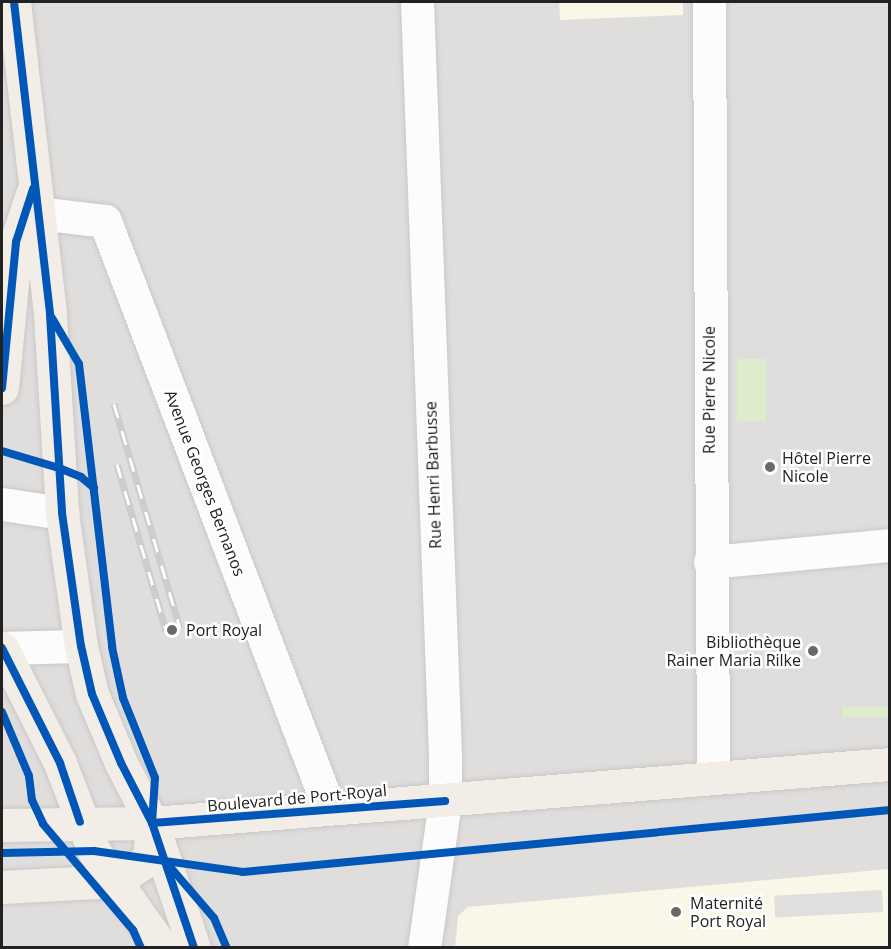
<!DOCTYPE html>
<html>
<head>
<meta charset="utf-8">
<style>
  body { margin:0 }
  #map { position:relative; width:891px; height:949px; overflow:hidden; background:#f0eeeb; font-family:"Open Sans",sans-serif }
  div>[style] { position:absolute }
  .residential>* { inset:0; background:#dfdedc; transform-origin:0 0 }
  .education>* { inset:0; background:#f8f7e8 }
  .grass>* { inset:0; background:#ddeccb; transform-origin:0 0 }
  .parking>* { inset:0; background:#e0dfde; transform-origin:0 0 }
  .roads { filter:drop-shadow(0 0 2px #c9c8c7) drop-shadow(0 0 2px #c9c8c7) }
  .minor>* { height:33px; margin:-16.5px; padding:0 16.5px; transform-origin:16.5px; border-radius:16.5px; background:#fdfcfc }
  .major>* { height:33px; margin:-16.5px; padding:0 16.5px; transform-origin:16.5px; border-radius:16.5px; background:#f3ede7 }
  .rail>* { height:7px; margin-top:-3.5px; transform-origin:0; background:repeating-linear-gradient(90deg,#fff 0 14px,#ccc 0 28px); box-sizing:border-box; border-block:2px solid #ccc }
  .cycleway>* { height:8px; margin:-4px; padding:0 4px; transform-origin:4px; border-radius:4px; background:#0057b8 }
  .dots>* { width:16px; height:16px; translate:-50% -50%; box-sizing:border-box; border:3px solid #fff; border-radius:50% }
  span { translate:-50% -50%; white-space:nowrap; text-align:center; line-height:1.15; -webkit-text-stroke:5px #fff; paint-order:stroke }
  .street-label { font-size:16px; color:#222 }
  .poi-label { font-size:16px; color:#222 }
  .left { translate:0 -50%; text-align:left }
  .right { translate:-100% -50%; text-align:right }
  .frame { position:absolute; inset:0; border:3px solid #222; pointer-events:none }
</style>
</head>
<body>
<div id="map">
  <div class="residential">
    <div style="left:2px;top:2px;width:887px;height:945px"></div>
  </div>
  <div class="education">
    <div style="clip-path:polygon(559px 2px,683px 2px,683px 15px,560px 20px)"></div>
    <div style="clip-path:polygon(889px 869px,889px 947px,455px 948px,458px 916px,468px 907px)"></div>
  </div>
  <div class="grass">
    <div style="left:737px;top:359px;width:29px;height:62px"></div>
    <div style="left:889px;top:707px;width:10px;height:47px;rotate:90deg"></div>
  </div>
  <div class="parking">
    <div style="left:882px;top:890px;width:22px;height:108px;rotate:87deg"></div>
  </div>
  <div class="roads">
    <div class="minor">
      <div style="left:417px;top:2px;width:754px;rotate:87.87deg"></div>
      <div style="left:445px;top:755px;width:46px;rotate:90deg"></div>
      <div style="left:445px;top:801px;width:148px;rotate:98.1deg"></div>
      <div style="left:709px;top:2px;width:776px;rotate:89.7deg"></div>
      <div style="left:38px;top:213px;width:67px;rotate:6.8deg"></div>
      <div style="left:105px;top:221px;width:628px;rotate:69.11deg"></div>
      <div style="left:2px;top:504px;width:61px;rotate:8.5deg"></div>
      <div style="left:710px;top:562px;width:181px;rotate:-5.4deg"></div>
      <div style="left:2px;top:648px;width:79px;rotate:-1.5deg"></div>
    </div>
    <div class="major">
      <div style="left:14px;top:2px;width:315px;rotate:83.4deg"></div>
      <div style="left:50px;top:315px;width:198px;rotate:86.5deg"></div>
      <div style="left:62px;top:513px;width:134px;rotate:81.9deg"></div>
      <div style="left:81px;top:646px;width:49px;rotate:77.1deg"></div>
      <div style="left:92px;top:694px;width:75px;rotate:67.2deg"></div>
      <div style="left:121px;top:763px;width:68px;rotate:62.7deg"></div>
      <div style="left:152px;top:823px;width:132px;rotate:71.4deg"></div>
      <div style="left:2px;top:388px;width:147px;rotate:-84.5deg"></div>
      <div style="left:16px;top:242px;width:51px;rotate:-71.6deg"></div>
      <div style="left:2px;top:648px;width:129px;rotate:63.2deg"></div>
      <div style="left:60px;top:763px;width:94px;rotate:68.9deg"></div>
      <div style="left:94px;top:851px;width:119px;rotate:54.6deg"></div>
      <div style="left:2px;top:825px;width:150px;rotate:-0.8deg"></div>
      <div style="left:152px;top:823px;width:740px;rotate:-4.57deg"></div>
      <div style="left:2px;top:887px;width:114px;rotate:-3deg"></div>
      <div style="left:116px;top:881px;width:40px;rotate:-34deg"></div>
      <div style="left:149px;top:859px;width:36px;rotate:-85deg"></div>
    </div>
  </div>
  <div class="rail">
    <div style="left:114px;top:404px;width:234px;rotate:73.6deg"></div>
    <div style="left:117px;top:464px;width:174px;rotate:73.6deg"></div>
  </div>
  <div class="cycleway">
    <div style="left:14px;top:2px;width:315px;rotate:83.4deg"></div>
    <div style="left:50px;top:315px;width:198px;rotate:86.5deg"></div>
    <div style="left:62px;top:513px;width:134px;rotate:81.9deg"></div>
    <div style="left:81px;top:646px;width:49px;rotate:77.1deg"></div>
    <div style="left:92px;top:694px;width:75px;rotate:67.2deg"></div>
    <div style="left:121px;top:763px;width:68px;rotate:62.7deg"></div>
    <div style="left:152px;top:823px;width:132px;rotate:71.4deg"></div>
    <div style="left:52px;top:318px;width:53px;rotate:59.6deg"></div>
    <div style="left:79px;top:364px;width:285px;rotate:83.3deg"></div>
    <div style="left:112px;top:647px;width:52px;rotate:77.8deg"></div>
    <div style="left:123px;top:698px;width:86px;rotate:68.2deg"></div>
    <div style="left:155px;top:778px;width:45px;rotate:93.8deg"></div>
    <div style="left:2px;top:388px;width:147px;rotate:-84.5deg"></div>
    <div style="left:16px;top:242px;width:56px;rotate:-72.2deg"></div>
    <div style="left:2px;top:451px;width:59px;rotate:16.6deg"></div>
    <div style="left:59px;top:468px;width:24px;rotate:22deg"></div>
    <div style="left:81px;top:477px;width:17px;rotate:40deg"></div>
    <div style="left:2px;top:648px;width:129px;rotate:63.2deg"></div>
    <div style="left:60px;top:763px;width:62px;rotate:71.3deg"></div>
    <div style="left:2px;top:712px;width:69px;rotate:67.1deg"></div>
    <div style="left:29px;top:776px;width:24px;rotate:83deg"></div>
    <div style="left:32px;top:800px;width:26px;rotate:65deg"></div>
    <div style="left:43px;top:824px;width:139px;rotate:49.7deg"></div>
    <div style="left:133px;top:930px;width:20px;rotate:66deg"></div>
    <div style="left:152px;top:823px;width:294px;rotate:-4.3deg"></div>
    <div style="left:2px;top:853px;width:92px;rotate:-1.2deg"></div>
    <div style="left:94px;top:851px;width:150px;rotate:8deg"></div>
    <div style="left:243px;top:872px;width:650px;rotate:-5.47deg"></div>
    <div style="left:171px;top:868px;width:66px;rotate:49.3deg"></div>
    <div style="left:214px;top:918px;width:33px;rotate:67deg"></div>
  </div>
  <div class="dots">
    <div style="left:770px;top:467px;background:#6a6968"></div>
    <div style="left:172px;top:630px;background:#6a6968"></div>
    <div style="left:813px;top:651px;background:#6a6968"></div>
    <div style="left:676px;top:912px;background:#6a6968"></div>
  </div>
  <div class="street-label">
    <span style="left:709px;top:390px;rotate:-90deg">Rue Pierre Nicole</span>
    <span style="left:433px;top:475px;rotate:-92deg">Rue Henri Barbusse</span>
    <span style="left:205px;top:483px;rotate:69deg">Avenue Georges Bernanos</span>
    <span style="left:297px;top:798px;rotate:-5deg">Boulevard de Port-Royal</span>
  </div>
  <div class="poi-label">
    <span class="left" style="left:782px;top:467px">Hôtel Pierre<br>Nicole</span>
    <span class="left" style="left:186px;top:630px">Port Royal</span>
    <span class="right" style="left:801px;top:651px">Bibliothèque<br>Rainer Maria Rilke</span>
    <span class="left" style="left:690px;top:912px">Maternité<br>Port Royal</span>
  </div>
  <div class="frame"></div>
</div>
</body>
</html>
